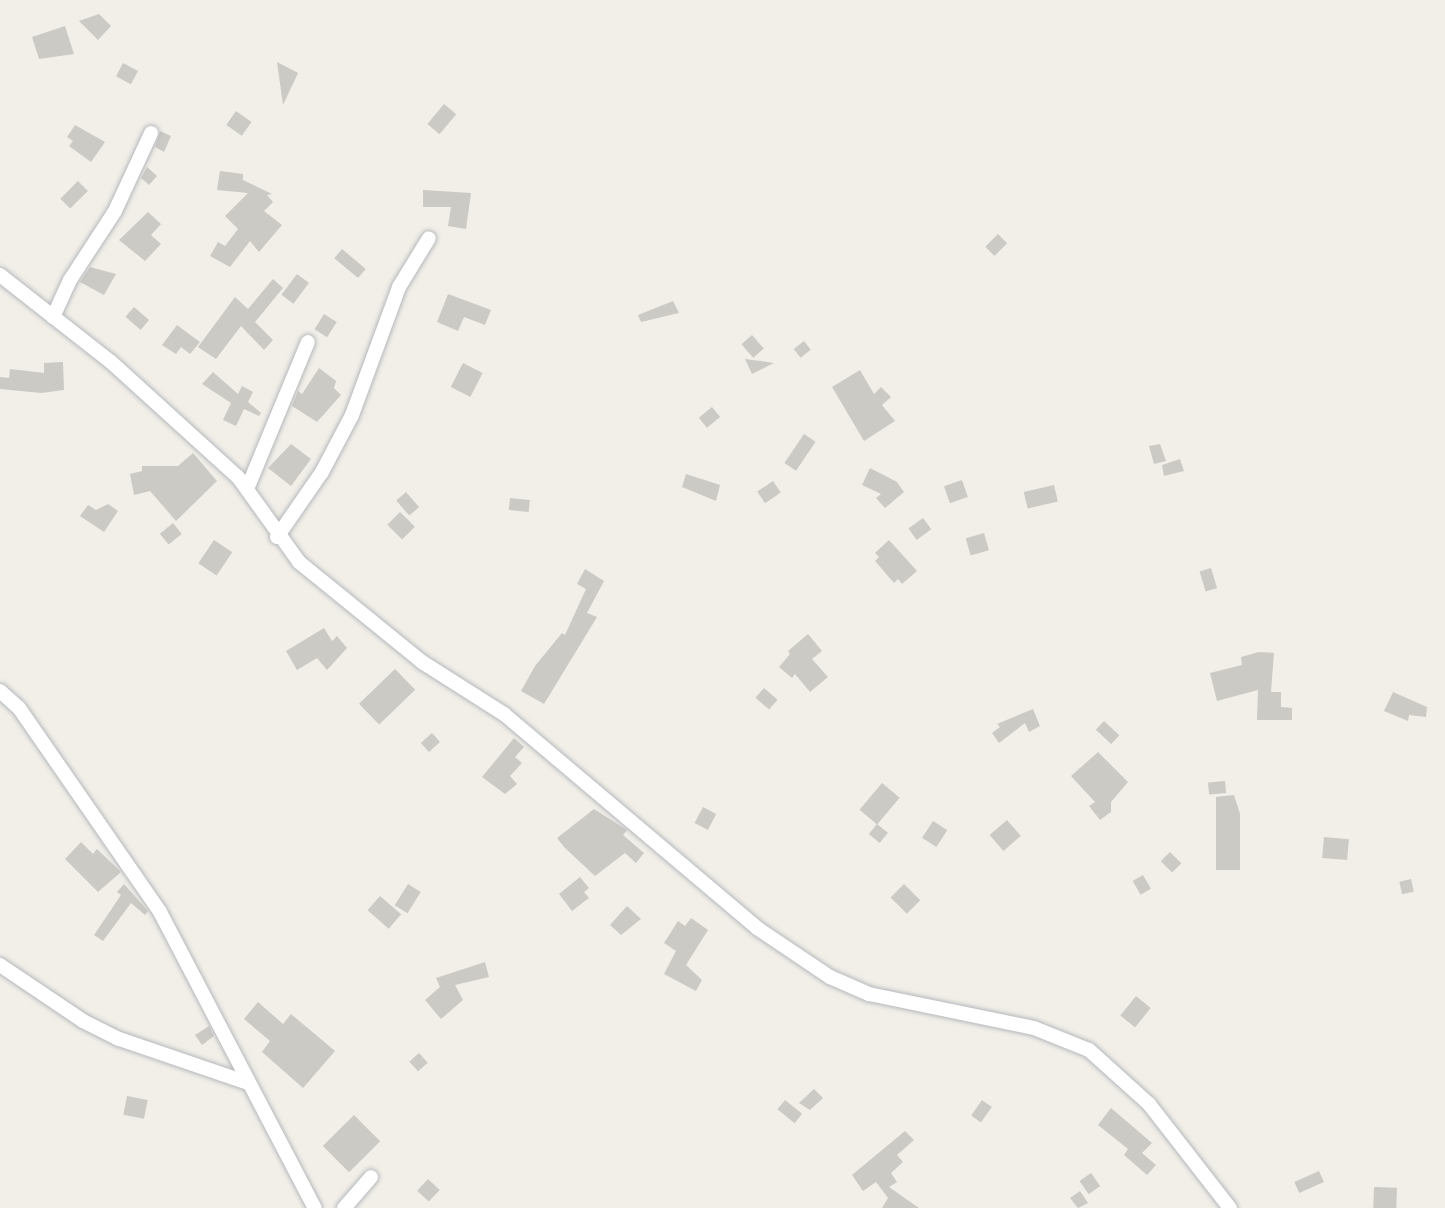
<!DOCTYPE html>
<html>
<head>
<meta charset="utf-8">
<style>
  body { margin:0 }
  #map { position:relative; width:1445px; height:1208px; overflow:hidden; background:#f1efe8; font-family:"Titillium Web",sans-serif }
  div>[style] { position:absolute }
  .building>* { inset:0; background:#cccac5; transform-origin:0 0 }
  .roads { filter:drop-shadow(0 0 2px #b5b8bc) drop-shadow(0 0 2px #b5b8bc) }
  .street>* { height:14px; margin:-7px; padding:0 7px; transform-origin:7px; border-radius:7px; background:#fff }
  span { translate:-50% -50%; white-space:nowrap; text-align:center; line-height:1.15; -webkit-text-stroke:7px #fff; paint-order:stroke }
</style>
</head>
<body>
<div id="map">
  <div class="building">
    <div style="clip-path:polygon(99px 14px,111px 26px,98px 40px,79px 21px)"></div>
    <div style="clip-path:polygon(65px 26px,74px 54px,39px 59px,32px 37px)"></div>
    <div style="clip-path:polygon(277px 62px,298px 73px,283px 105px)"></div>
    <div style="left:123px;top:63px;width:17px;height:15px;rotate:28deg"></div>
    <div style="left:444px;top:104px;width:16px;height:26px;rotate:40deg"></div>
    <div style="left:236px;top:111px;width:19px;height:17px;rotate:35deg"></div>
    <div style="clip-path:polygon(75px 125px,105px 142px,91px 162px,69px 146px,73px 141px,67px 137px)"></div>
    <div style="clip-path:polygon(160px 131px,171px 136px,164px 152px,155px 147px)"></div>
    <div style="clip-path:polygon(147px 167px,157px 176px,149px 185px,141px 178px)"></div>
    <div style="clip-path:polygon(220px 171px,243px 174px,243px 180px,272px 194px,267px 195px,273px 202px,264px 211px,282px 225px,259px 252px,250px 241px,230px 267px,210px 256px,218px 242px,225px 246px,238px 229px,225px 216px,248px 193px,217px 190px)"></div>
    <div style="left:78px;top:181px;width:14px;height:25px;rotate:45deg"></div>
    <div style="clip-path:polygon(423px 190px,471px 193px,466px 229px,448px 226px,451px 207px,423px 207px)"></div>
    <div style="clip-path:polygon(148px 212px,161px 224px,151px 235px,161px 244px,145px 261px,119px 240px)"></div>
    <div style="left:998px;top:234px;width:13px;height:18px;rotate:45deg"></div>
    <div style="left:342px;top:249px;width:31px;height:12px;rotate:40deg"></div>
    <div style="clip-path:polygon(90px 267px,116px 274px,104px 295px,80px 282px)"></div>
    <div style="left:297px;top:274px;width:15px;height:26px;rotate:37deg"></div>
    <div style="clip-path:polygon(273px 279px,283px 288px,255px 322px,273px 340px,264px 350px,241px 326px,216px 359px,198px 347px,235px 297px,248px 309px)"></div>
    <div style="clip-path:polygon(448px 294px,491px 310px,485px 325px,464px 317px,458px 331px,437px 322px)"></div>
    <div style="clip-path:polygon(673px 301px,679px 313px,641px 322px,638px 315px)"></div>
    <div style="left:134px;top:307px;width:20px;height:13px;rotate:41deg"></div>
    <div style="left:324px;top:314px;width:15px;height:18px;rotate:32deg"></div>
    <div style="clip-path:polygon(177px 325px,200px 342px,190px 354px,181px 347px,176px 354px,162px 345px)"></div>
    <div style="left:752px;top:335px;width:18px;height:14px;rotate:49deg"></div>
    <div style="left:804px;top:341px;width:11px;height:13px;rotate:52deg"></div>
    <div style="clip-path:polygon(745px 359px,774px 363px,752px 374px)"></div>
    <div style="clip-path:polygon(63px 362px,64px 390px,41px 393px,0 389px,0 377px,9px 378px,10px 369px,44px 373px,44px 363px)"></div>
    <div style="left:463px;top:363px;width:22px;height:27px;rotate:27deg"></div>
    <div style="clip-path:polygon(319px 368px,336px 381px,334px 388px,341px 395px,317px 422px,292px 406px,298px 391px,302px 394px)"></div>
    <div style="clip-path:polygon(860px 370px,874px 394px,881px 387px,891px 397px,882px 405px,895px 421px,864px 441px,832px 387px)"></div>
    <div style="clip-path:polygon(213px 372px,238px 394px,242px 386px,253px 392px,248px 402px,261px 413px,259px 416px,244px 409px,236px 426px,223px 420px,231px 403px,202px 384px)"></div>
    <div style="left:712px;top:407px;width:13px;height:17px;rotate:51deg"></div>
    <div style="left:804px;top:434px;width:14px;height:35px;rotate:34deg"></div>
    <div style="clip-path:polygon(291px 444px,311px 459px,291px 486px,268px 468px)"></div>
    <div style="clip-path:polygon(1160px 444px,1166px 461px,1154px 464px,1149px 446px)"></div>
    <div style="clip-path:polygon(193px 453px,217px 481px,176px 521px,150px 491px,134px 495px,130px 474px,142px 471px,142px 466px,178px 466px)"></div>
    <div style="clip-path:polygon(1180px 459px,1184px 471px,1164px 476px,1162px 465px)"></div>
    <div style="clip-path:polygon(870px 468px,897px 482px,904px 492px,885px 508px,876px 498px,881px 494px,862px 485px)"></div>
    <div style="clip-path:polygon(686px 474px,720px 485px,716px 501px,682px 487px)"></div>
    <div style="left:962px;top:480px;width:18px;height:19px;rotate:71deg"></div>
    <div style="left:773px;top:481px;width:14px;height:19px;rotate:56deg"></div>
    <div style="left:1054px;top:485px;width:17px;height:31px;rotate:77deg"></div>
    <div style="left:406px;top:492px;width:20px;height:13px;rotate:49deg"></div>
    <div style="left:510px;top:498px;width:20px;height:12px;rotate:6deg"></div>
    <div style="clip-path:polygon(108px 504px,118px 511px,104px 532px,80px 516px,88px 505px,96px 510px)"></div>
    <div style="left:400px;top:512px;width:21px;height:18px;rotate:45deg"></div>
    <div style="left:923px;top:518px;width:14px;height:18px;rotate:54deg"></div>
    <div style="left:173px;top:523px;width:14px;height:17px;rotate:51deg"></div>
    <div style="left:984px;top:533px;width:18px;height:19px;rotate:74deg"></div>
    <div style="left:214px;top:540px;width:22px;height:28px;rotate:34deg"></div>
    <div style="clip-path:polygon(889px 540px,917px 571px,902px 584px,898px 579px,894px 583px,875px 561px,879px 557px,875px 553px)"></div>
    <div style="left:1211px;top:568px;width:21px;height:12px;rotate:73deg"></div>
    <div style="clip-path:polygon(585px 569px,604px 581px,587px 613px,597px 617px,544px 704px,521px 691px,535px 666px,562px 633px,565px 635px,586px 589px,577px 584px)"></div>
    <div style="clip-path:polygon(324px 628px,332px 641px,337px 636px,347px 648px,327px 670px,317px 658px,297px 670px,286px 651px)"></div>
    <div style="clip-path:polygon(808px 634px,822px 651px,812px 659px,828px 677px,810px 692px,795px 674px,792px 678px,779px 667px,790px 654px,788px 651px)"></div>
    <div style="clip-path:polygon(1259px 652px,1274px 653px,1271px 692px,1281px 692px,1281px 707px,1292px 708px,1292px 720px,1257px 720px,1258px 690px,1217px 701px,1210px 673px,1242px 665px,1241px 657px)"></div>
    <div style="left:395px;top:669px;width:29px;height:50px;rotate:46deg"></div>
    <div style="left:764px;top:688px;width:18px;height:13px;rotate:41deg"></div>
    <div style="clip-path:polygon(1393px 692px,1427px 707px,1426px 717px,1409px 715px,1408px 721px,1384px 711px)"></div>
    <div style="clip-path:polygon(1033px 709px,1040px 726px,1029px 732px,1025px 723px,999px 743px,992px 733px,1000px 727px,997px 724px)"></div>
    <div style="left:1104px;top:721px;width:21px;height:12px;rotate:43deg"></div>
    <div style="left:432px;top:733px;width:12px;height:15px;rotate:48deg"></div>
    <div style="clip-path:polygon(514px 738px,524px 747px,515px 757px,522px 763px,510px 776px,517px 784px,505px 794px,482px 777px)"></div>
    <div style="clip-path:polygon(1098px 752px,1128px 782px,1111px 802px,1111px 812px,1100px 820px,1089px 806px,1095px 802px,1071px 776px)"></div>
    <div style="left:1225px;top:781px;width:12px;height:17px;rotate:85deg"></div>
    <div style="left:882px;top:783px;width:23px;height:35px;rotate:40deg"></div>
    <div style="clip-path:polygon(1234px 795px,1240px 814px,1240px 870px,1216px 870px,1216px 797px)"></div>
    <div style="left:703px;top:807px;width:15px;height:18px;rotate:28deg"></div>
    <div style="clip-path:polygon(594px 809px,627px 830px,623px 835px,644px 853px,636px 863px,625px 853px,595px 876px,564px 847px,557px 838px)"></div>
    <div style="left:1007px;top:820px;width:21px;height:23px;rotate:49deg"></div>
    <div style="left:933px;top:821px;width:17px;height:20px;rotate:33deg"></div>
    <div style="left:877px;top:824px;width:14px;height:13px;rotate:39deg"></div>
    <div style="left:1324px;top:837px;width:25px;height:21px;rotate:5deg"></div>
    <div style="clip-path:polygon(81px 842px,93px 854px,97px 849px,121px 872px,98px 892px,65px 859px)"></div>
    <div style="left:1170px;top:852px;width:16px;height:13px;rotate:45deg"></div>
    <div style="left:1143px;top:875px;width:16px;height:12px;rotate:60deg"></div>
    <div style="clip-path:polygon(580px 877px,589px 888px,584px 892px,589px 898px,572px 911px,559px 894px)"></div>
    <div style="left:1411px;top:879px;width:13px;height:12px;rotate:77deg"></div>
    <div style="clip-path:polygon(124px 884px,148px 911px,145px 915px,131px 903px,103px 941px,94px 935px,121px 895px,117px 892px)"></div>
    <div style="left:408px;top:884px;width:15px;height:25px;rotate:32deg"></div>
    <div style="left:904px;top:884px;width:23px;height:19px;rotate:45deg"></div>
    <div style="left:380px;top:896px;width:28px;height:19px;rotate:41deg"></div>
    <div style="clip-path:polygon(627px 906px,641px 919px,621px 935px,610px 925px)"></div>
    <div style="clip-path:polygon(691px 918px,708px 930px,686px 965px,702px 980px,696px 991px,664px 974px,676px 951px,664px 943px,678px 921px,685px 926px)"></div>
    <div style="clip-path:polygon(485px 962px,489px 977px,455px 985px,463px 1000px,441px 1019px,425px 1000px,440px 987px,436px 978px)"></div>
    <div style="left:1136px;top:996px;width:19px;height:25px;rotate:39deg"></div>
    <div style="clip-path:polygon(258px 1002px,283px 1024px,291px 1014px,335px 1051px,303px 1088px,262px 1052px,270px 1041px,244px 1019px)"></div>
    <div style="clip-path:polygon(209px 1026px,214px 1036px,202px 1045px,195px 1035px)"></div>
    <div style="left:419px;top:1053px;width:13px;height:13px;rotate:48deg"></div>
    <div style="clip-path:polygon(814px 1089px,823px 1098px,810px 1110px,799px 1103px)"></div>
    <div style="left:127px;top:1096px;width:21px;height:19px;rotate:11deg"></div>
    <div style="left:785px;top:1100px;width:22px;height:12px;rotate:39deg"></div>
    <div style="left:982px;top:1100px;width:12px;height:19px;rotate:35deg"></div>
    <div style="clip-path:polygon(1111px 1108px,1152px 1143px,1142px 1153px,1156px 1165px,1147px 1175px,1124px 1155px,1128px 1149px,1098px 1125px)"></div>
    <div style="left:354px;top:1115px;width:37px;height:44px;rotate:45deg"></div>
    <div style="clip-path:polygon(905px 1131px,914px 1140px,897px 1155px,903px 1162px,891px 1173px,897px 1182px,889px 1187px,919px 1208px,882px 1208px,888px 1198px,876px 1182px,863px 1191px,852px 1175px)"></div>
    <div style="left:1319px;top:1171px;width:12px;height:27px;rotate:66deg"></div>
    <div style="left:1091px;top:1173px;width:16px;height:14px;rotate:55deg"></div>
    <div style="left:428px;top:1179px;width:16px;height:16px;rotate:43deg"></div>
    <div style="left:1374px;top:1187px;width:23px;height:21px;rotate:2deg"></div>
    <div style="clip-path:polygon(1080px 1191px,1088px 1203px,1078px 1208px,1070px 1198px)"></div>
  </div>
  <div class="roads">
    <div class="street">
      <div style="left:0;top:275px;width:141px;rotate:38.1deg"></div>
      <div style="left:111px;top:362px;width:171px;rotate:42.2deg"></div>
      <div style="left:238px;top:477px;width:105px;rotate:54.3deg"></div>
      <div style="left:299px;top:562px;width:159px;rotate:39.1deg"></div>
      <div style="left:422px;top:662px;width:97px;rotate:32.4deg"></div>
      <div style="left:504px;top:714px;width:331px;rotate:40.2deg"></div>
      <div style="left:757px;top:928px;width:88px;rotate:33.9deg"></div>
      <div style="left:830px;top:977px;width:43px;rotate:23.6deg"></div>
      <div style="left:869px;top:994px;width:168px;rotate:11.6deg"></div>
      <div style="left:1034px;top:1028px;width:59px;rotate:21.8deg"></div>
      <div style="left:1089px;top:1050px;width:81px;rotate:42deg"></div>
      <div style="left:1149px;top:1104px;width:132px;rotate:52.1deg"></div>
      <div style="left:53px;top:317px;width:41px;rotate:-65.3deg"></div>
      <div style="left:70px;top:280px;width:82px;rotate:-56.9deg"></div>
      <div style="left:115px;top:211px;width:86px;rotate:-65.2deg"></div>
      <div style="left:247px;top:489px;width:159px;rotate:-67.5deg"></div>
      <div style="left:277px;top:537px;width:79px;rotate:-55.3deg"></div>
      <div style="left:322px;top:472px;width:64px;rotate:-62.2deg"></div>
      <div style="left:352px;top:415px;width:136px;rotate:-69.8deg"></div>
      <div style="left:399px;top:287px;width:57px;rotate:-58.5deg"></div>
      <div style="left:0;top:691px;width:25px;rotate:42deg"></div>
      <div style="left:19px;top:708px;width:248px;rotate:55.3deg"></div>
      <div style="left:160px;top:912px;width:334px;rotate:62.4deg"></div>
      <div style="left:0;top:965px;width:100px;rotate:34deg"></div>
      <div style="left:83px;top:1021px;width:40px;rotate:26.6deg"></div>
      <div style="left:119px;top:1039px;width:136px;rotate:18.8deg"></div>
      <div style="left:344px;top:1208px;width:41px;rotate:-48.9deg"></div>
    </div>
  </div>
</div>
</body>
</html>
